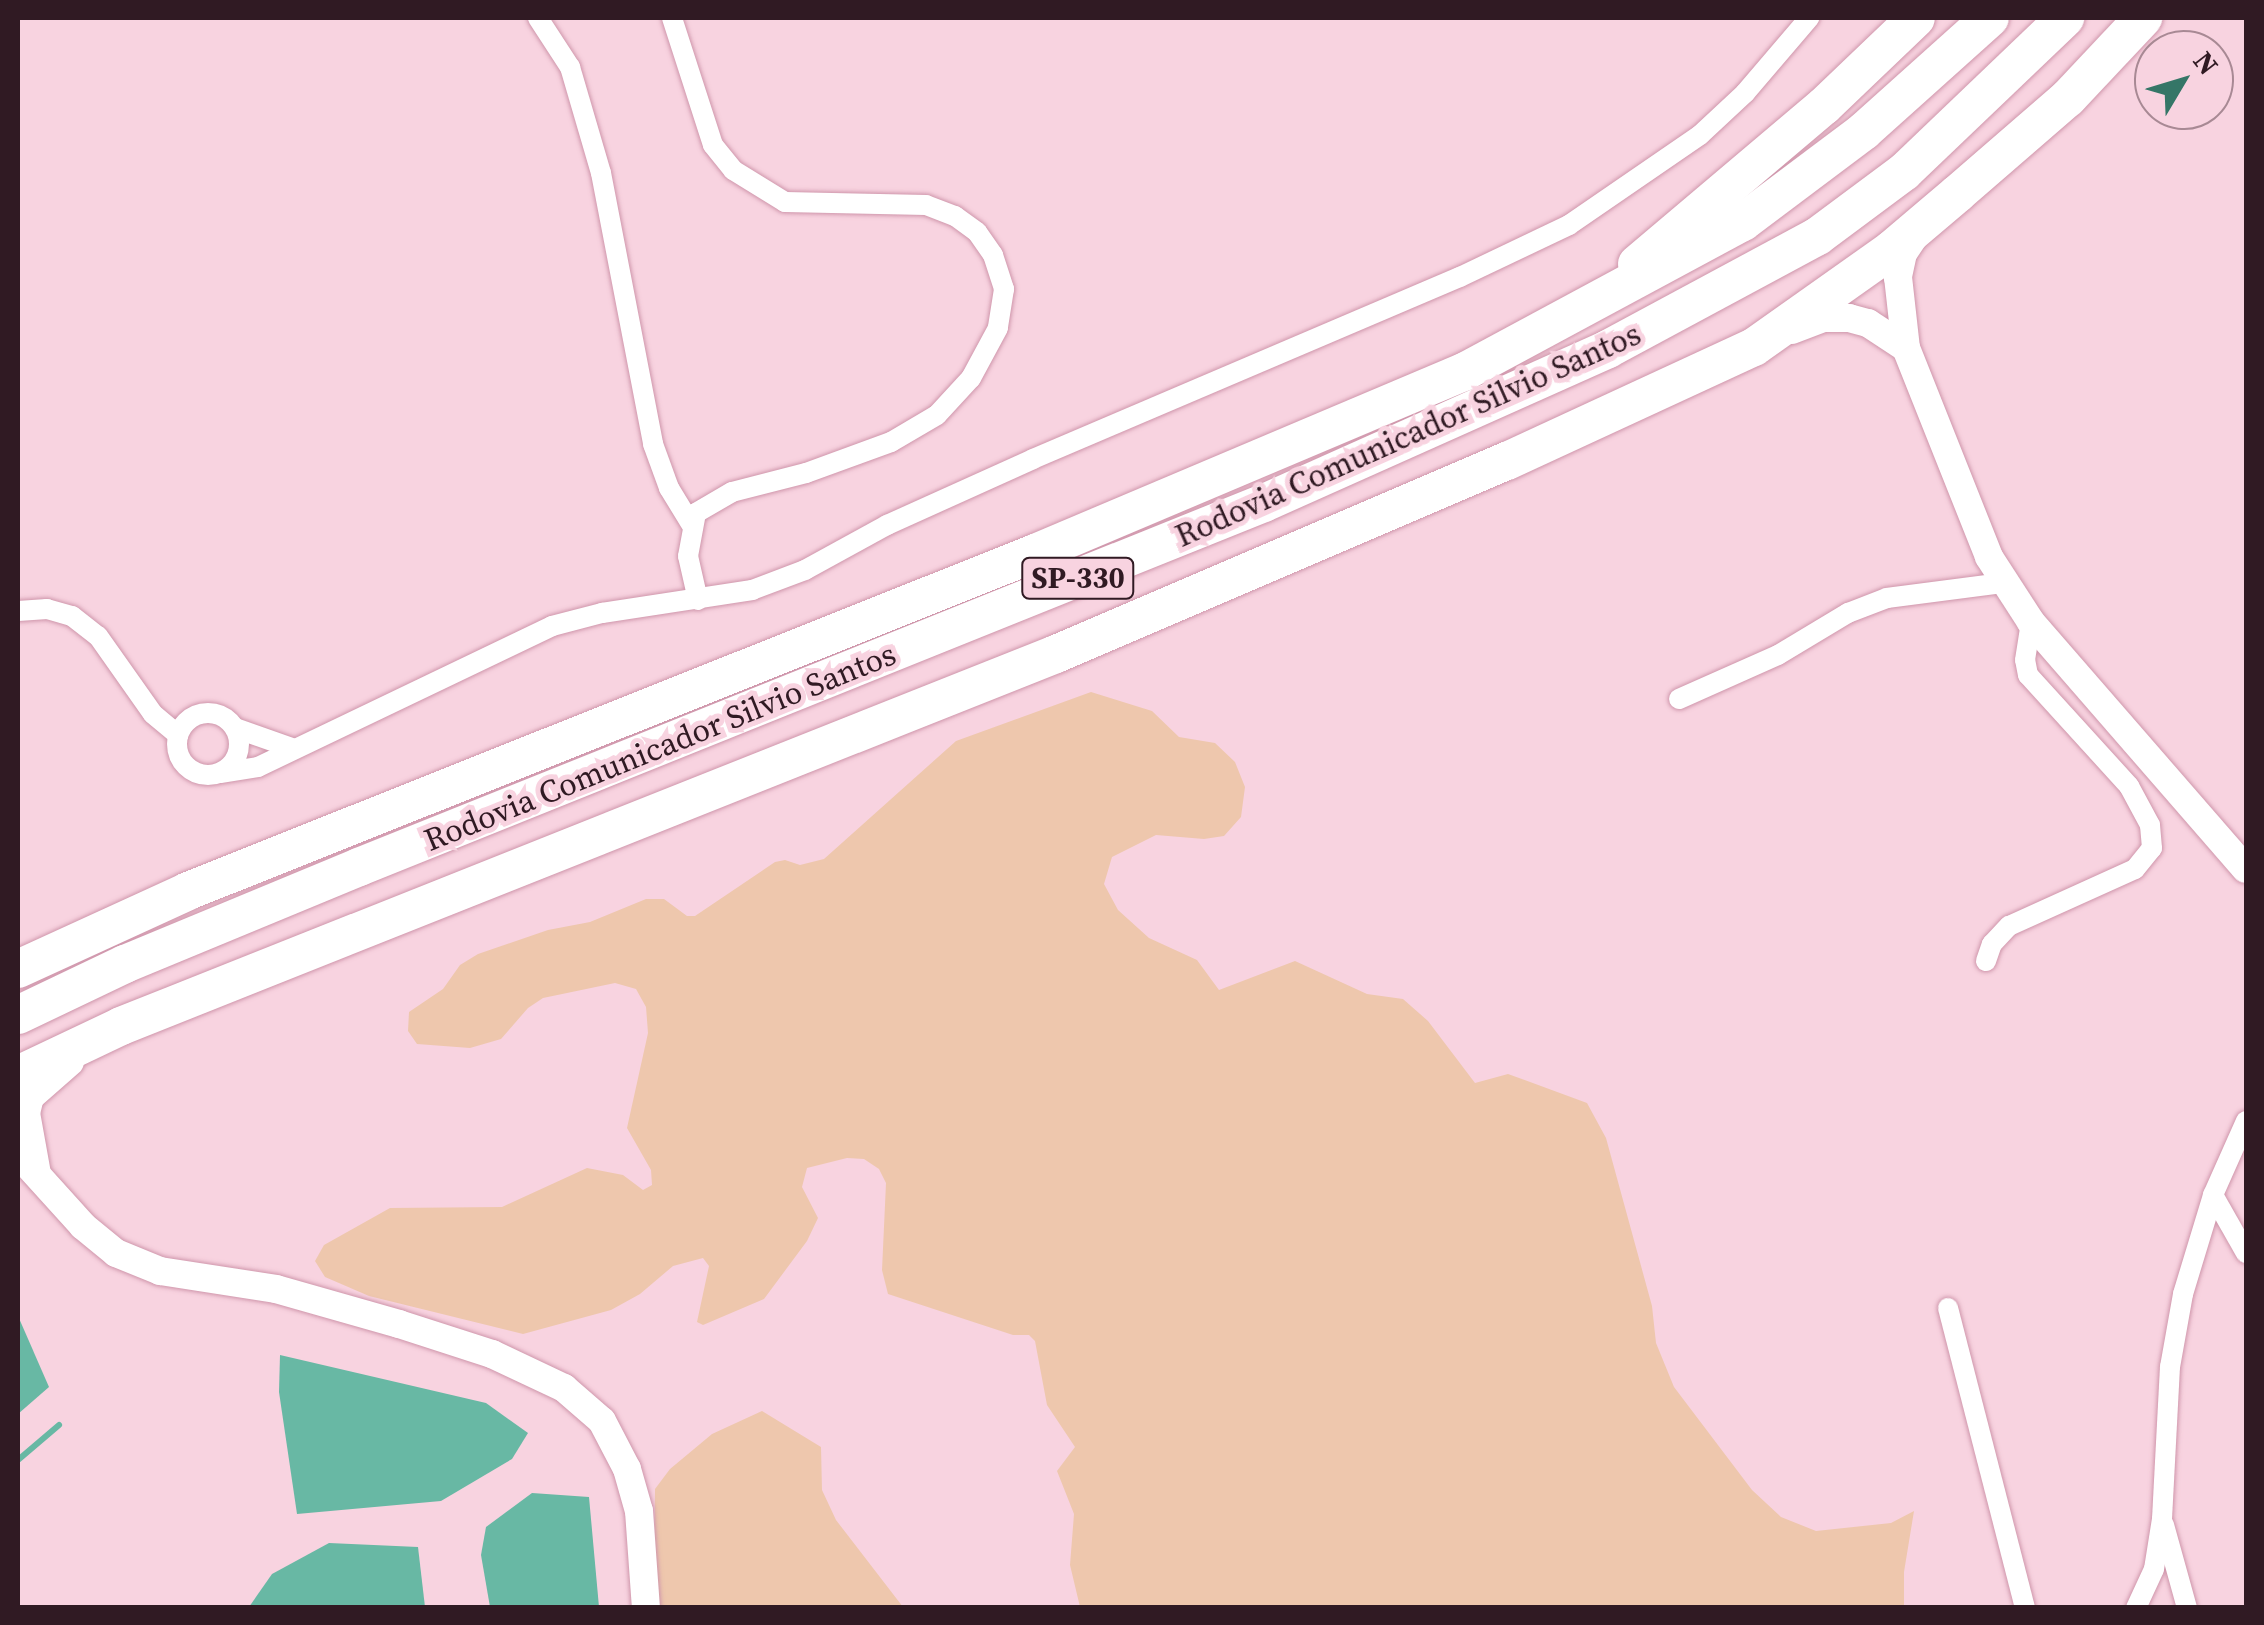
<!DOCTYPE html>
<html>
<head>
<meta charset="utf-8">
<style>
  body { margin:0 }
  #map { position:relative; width:2264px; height:1625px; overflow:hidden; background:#f8d3e0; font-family:"Source Serif 4",serif }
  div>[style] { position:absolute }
  .green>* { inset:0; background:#eec7ad }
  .water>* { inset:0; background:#68b8a4 }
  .stream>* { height:6px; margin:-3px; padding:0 3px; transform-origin:3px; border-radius:3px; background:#68b8a4 }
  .roads { filter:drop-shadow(0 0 2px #cf96ab) drop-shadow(0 0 2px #cf96ab) }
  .street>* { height:20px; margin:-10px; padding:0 10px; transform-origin:10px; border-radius:10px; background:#fff }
  .street>.ring { margin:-10px; padding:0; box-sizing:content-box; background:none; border:20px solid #fff; border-radius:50% }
  .secondary>* { height:28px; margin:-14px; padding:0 14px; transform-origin:14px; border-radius:14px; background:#fff }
  .highway>* { height:38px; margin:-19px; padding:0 19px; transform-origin:19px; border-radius:19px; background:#fff }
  span { translate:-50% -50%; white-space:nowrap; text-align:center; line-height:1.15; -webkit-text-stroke:10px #f8d3e0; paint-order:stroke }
  .shield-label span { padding:2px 8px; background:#f8d3e0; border:2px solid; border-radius:8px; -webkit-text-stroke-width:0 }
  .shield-label { font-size:30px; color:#301a23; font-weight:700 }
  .street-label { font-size:32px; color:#301a23 }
  .frame { position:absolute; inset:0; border:20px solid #301a23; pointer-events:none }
  .north { position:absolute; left:2134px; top:30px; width:100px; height:100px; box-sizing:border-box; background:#f8d3e0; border:2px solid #a88994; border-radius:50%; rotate:52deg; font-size:28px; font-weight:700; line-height:40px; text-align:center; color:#301a23 }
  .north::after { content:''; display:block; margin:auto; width:35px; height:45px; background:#357667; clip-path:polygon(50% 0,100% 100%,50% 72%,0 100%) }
</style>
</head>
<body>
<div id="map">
  <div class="green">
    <div style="clip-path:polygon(1091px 692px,1152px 711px,1179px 737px,1215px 743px,1235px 762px,1245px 787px,1241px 817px,1224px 836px,1204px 839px,1156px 835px,1112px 857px,1104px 884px,1118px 910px,1149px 938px,1197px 960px,1219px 990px,1295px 961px,1367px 994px,1403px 999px,1428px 1021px,1475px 1083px,1508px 1074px,1587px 1103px,1606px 1138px,1652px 1306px,1656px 1343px,1674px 1387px,1752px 1490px,1781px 1517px,1816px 1531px,1891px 1523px,1914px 1511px,1904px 1572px,1904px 1607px,1080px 1607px,1070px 1565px,1074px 1514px,1057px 1471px,1075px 1447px,1047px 1405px,1035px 1341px,1029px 1335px,1013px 1335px,888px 1294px,882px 1270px,886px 1183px,879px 1169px,864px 1159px,847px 1158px,807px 1168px,802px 1187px,818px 1218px,807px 1241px,764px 1299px,703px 1325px,697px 1322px,709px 1266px,703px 1258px,673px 1266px,640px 1294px,611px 1310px,523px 1334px,369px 1296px,325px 1277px,315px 1261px,324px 1245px,390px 1208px,502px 1207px,587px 1168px,623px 1175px,643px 1190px,652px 1185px,651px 1170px,627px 1128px,648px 1033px,646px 1007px,636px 989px,615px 983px,543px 998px,528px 1008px,501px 1039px,470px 1048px,417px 1044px,408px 1031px,409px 1012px,443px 989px,460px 965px,478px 954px,548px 930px,590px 922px,646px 899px,664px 899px,687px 916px,695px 916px,775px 862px,785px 860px,800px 865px,824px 859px,956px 741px)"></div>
    <div style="clip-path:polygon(762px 1411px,821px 1447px,822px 1490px,836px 1520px,903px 1607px,658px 1607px,654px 1573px,655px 1489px,670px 1469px,712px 1434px)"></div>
  </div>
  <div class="water">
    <div style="clip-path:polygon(18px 1316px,49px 1387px,18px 1414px)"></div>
    <div style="clip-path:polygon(280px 1355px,486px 1403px,528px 1433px,512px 1459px,441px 1501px,297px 1514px,279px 1392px)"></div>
    <div style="clip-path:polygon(532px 1493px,589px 1497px,599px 1607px,490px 1607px,481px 1555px,486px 1527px)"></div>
    <div style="clip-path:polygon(329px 1543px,418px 1547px,425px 1607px,249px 1607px,272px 1574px)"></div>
  </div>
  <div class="stream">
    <div style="left:18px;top:1460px;width:54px;rotate:-40.5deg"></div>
  </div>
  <div class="roads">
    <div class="street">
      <div style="left:538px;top:18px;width:59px;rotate:56.9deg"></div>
      <div style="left:570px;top:67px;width:110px;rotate:73.7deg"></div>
      <div style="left:601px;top:173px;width:276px;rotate:79.1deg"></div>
      <div style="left:653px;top:444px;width:47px;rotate:70deg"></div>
      <div style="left:669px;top:488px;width:42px;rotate:58.6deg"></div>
      <div style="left:672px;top:18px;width:133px;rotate:72.1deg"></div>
      <div style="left:713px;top:145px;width:32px;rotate:51deg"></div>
      <div style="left:733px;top:170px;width:61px;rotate:31.6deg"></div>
      <div style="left:785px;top:202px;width:141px;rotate:1.2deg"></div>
      <div style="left:926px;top:205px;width:31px;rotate:21deg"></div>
      <div style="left:955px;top:216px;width:27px;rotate:36deg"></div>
      <div style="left:977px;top:232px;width:28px;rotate:55deg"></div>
      <div style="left:993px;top:255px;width:36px;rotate:72deg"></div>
      <div style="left:1004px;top:289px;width:39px;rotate:99deg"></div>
      <div style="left:998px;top:328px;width:57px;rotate:118.4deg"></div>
      <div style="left:971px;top:378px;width:50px;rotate:132.6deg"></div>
      <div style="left:937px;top:415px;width:53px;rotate:149.6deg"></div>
      <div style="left:891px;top:442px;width:90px;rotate:160deg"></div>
      <div style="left:806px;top:473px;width:76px;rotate:165.6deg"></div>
      <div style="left:732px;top:492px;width:42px;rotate:149.7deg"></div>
      <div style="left:696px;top:513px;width:44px;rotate:100.5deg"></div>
      <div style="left:688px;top:556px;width:45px;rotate:77.2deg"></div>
      <div style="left:18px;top:611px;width:29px;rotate:-4deg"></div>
      <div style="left:47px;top:609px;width:26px;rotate:16deg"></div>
      <div style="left:72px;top:616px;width:33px;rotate:38deg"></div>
      <div style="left:98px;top:636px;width:95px;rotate:54.8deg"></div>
      <div style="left:153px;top:714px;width:33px;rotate:40deg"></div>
      <div style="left:1679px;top:699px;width:108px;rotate:-24deg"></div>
      <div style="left:1778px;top:655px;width:82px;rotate:-31deg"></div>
      <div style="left:1848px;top:613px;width:42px;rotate:-21deg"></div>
      <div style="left:1887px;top:598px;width:116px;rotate:-7.4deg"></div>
      <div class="ring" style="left:177px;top:713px;width:42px;height:42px"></div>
      <div style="left:235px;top:728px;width:60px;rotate:19.3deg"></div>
      <div style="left:220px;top:773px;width:38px;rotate:-9deg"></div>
      <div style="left:258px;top:767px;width:326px;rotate:-25.6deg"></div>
      <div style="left:552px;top:626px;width:52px;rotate:-14.6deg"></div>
      <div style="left:602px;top:613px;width:152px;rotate:-8.7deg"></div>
      <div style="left:752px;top:590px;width:57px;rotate:-20.7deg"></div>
      <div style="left:805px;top:570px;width:94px;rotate:-28.8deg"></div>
      <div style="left:887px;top:525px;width:160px;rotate:-24.3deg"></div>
      <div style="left:1033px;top:459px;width:464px;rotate:-23.1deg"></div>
      <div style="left:1460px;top:277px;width:121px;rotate:-25.5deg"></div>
      <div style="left:1569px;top:225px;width:159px;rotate:-34.5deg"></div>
      <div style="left:1700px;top:135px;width:62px;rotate:-43deg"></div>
      <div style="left:1745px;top:93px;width:99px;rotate:-49.5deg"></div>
      <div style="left:1986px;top:961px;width:18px;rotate:-71deg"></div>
      <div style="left:1992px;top:944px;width:25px;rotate:-47deg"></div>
      <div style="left:2009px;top:926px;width:138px;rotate:-24.3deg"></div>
      <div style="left:2135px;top:869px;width:27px;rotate:-51deg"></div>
      <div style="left:2152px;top:848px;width:23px;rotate:-95deg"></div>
      <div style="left:2150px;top:825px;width:44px;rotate:-118.3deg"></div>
      <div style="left:2129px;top:786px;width:150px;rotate:-132.3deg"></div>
      <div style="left:2028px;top:675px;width:15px;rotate:-101deg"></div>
      <div style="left:2025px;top:660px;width:38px;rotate:-81deg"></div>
      <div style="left:2213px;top:1195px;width:67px;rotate:60.4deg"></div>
      <div style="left:1948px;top:1308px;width:310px;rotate:75.6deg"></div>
      <div style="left:2164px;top:1525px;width:86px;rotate:74.5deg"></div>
      <div style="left:2136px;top:1608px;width:43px;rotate:-65.2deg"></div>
      <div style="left:2154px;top:1569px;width:51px;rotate:-80.9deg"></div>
      <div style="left:2162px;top:1519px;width:152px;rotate:-87deg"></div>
      <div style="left:2170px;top:1367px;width:74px;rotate:-79.9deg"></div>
      <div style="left:2183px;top:1294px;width:103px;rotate:-73.1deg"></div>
      <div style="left:2213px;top:1195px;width:81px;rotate:-66deg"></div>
    </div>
    <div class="secondary">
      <div style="left:1916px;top:234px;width:23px;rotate:124deg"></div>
      <div style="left:1903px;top:253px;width:25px;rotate:102deg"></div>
      <div style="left:1898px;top:277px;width:71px;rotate:83.6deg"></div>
      <div style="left:1906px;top:348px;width:225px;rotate:68.3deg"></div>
      <div style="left:1989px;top:557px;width:77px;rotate:57.1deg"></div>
      <div style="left:2031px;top:622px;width:327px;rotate:49deg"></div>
      <div style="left:1792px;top:330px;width:33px;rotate:-21deg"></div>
      <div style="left:1823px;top:318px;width:26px"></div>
      <div style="left:1849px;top:318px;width:20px;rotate:15deg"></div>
      <div style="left:1868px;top:323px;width:45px;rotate:33.3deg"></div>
      <div style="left:18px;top:1154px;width:97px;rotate:47.9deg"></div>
      <div style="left:83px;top:1226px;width:43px;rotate:39.3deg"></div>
      <div style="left:116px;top:1253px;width:48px;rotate:22.2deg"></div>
      <div style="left:160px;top:1271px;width:117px;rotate:8.8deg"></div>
      <div style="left:276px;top:1289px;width:128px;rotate:15.9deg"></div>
      <div style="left:399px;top:1324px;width:98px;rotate:17.9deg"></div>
      <div style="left:492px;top:1354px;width:80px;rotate:25.3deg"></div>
      <div style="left:564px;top:1388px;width:50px;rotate:41deg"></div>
      <div style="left:602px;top:1421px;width:54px;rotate:62.5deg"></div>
      <div style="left:627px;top:1469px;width:44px;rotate:74.1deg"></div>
      <div style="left:639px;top:1511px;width:97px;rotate:85.9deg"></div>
      <div style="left:37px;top:1174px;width:62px;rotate:-100.2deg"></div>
      <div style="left:26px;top:1113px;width:16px;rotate:-76deg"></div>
      <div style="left:30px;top:1097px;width:53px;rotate:-41.2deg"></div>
    </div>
    <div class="highway">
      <div style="left:1637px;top:264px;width:245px;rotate:-40.2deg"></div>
      <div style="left:1824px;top:106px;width:127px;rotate:-43.7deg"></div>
      <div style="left:18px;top:969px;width:187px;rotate:-24.6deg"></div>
      <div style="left:188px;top:891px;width:912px;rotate:-21.75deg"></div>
      <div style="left:1035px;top:553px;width:466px;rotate:-22.9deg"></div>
      <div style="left:1464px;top:372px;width:317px;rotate:-28.3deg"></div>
      <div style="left:1743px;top:222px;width:151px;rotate:-36.9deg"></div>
      <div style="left:1864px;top:131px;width:169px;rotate:-41.9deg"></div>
      <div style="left:18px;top:1015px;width:119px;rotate:-25.5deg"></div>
      <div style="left:125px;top:964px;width:253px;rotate:-22.5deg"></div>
      <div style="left:359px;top:867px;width:975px;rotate:-21.91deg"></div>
      <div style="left:1264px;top:503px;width:377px;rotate:-24.1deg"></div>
      <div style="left:1608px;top:349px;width:238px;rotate:-28.3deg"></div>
      <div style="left:1818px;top:236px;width:107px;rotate:-36.7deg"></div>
      <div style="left:1904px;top:172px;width:223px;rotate:-43.7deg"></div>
      <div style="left:18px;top:1075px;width:114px;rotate:-25.4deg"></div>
      <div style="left:121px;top:1026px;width:1006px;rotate:-21.7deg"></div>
      <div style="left:1056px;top:654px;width:491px;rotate:-23.2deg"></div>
      <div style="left:1507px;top:461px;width:272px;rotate:-24.8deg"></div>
      <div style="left:1754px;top:347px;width:168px;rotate:-35.3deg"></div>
      <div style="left:1891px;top:250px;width:87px;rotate:-40.3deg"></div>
      <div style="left:1957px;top:194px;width:147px;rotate:-40.9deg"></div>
      <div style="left:2068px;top:98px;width:110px;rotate:-46.8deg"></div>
    </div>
  </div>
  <div class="shield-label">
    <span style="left:1078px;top:578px">SP-330</span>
  </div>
  <div class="street-label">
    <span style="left:1408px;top:435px;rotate:-24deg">Rodovia Comunicador Silvio Santos</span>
    <span style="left:660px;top:747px;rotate:-22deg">Rodovia Comunicador Silvio Santos</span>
  </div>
  <div class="frame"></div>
  <div class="north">N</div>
</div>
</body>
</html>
